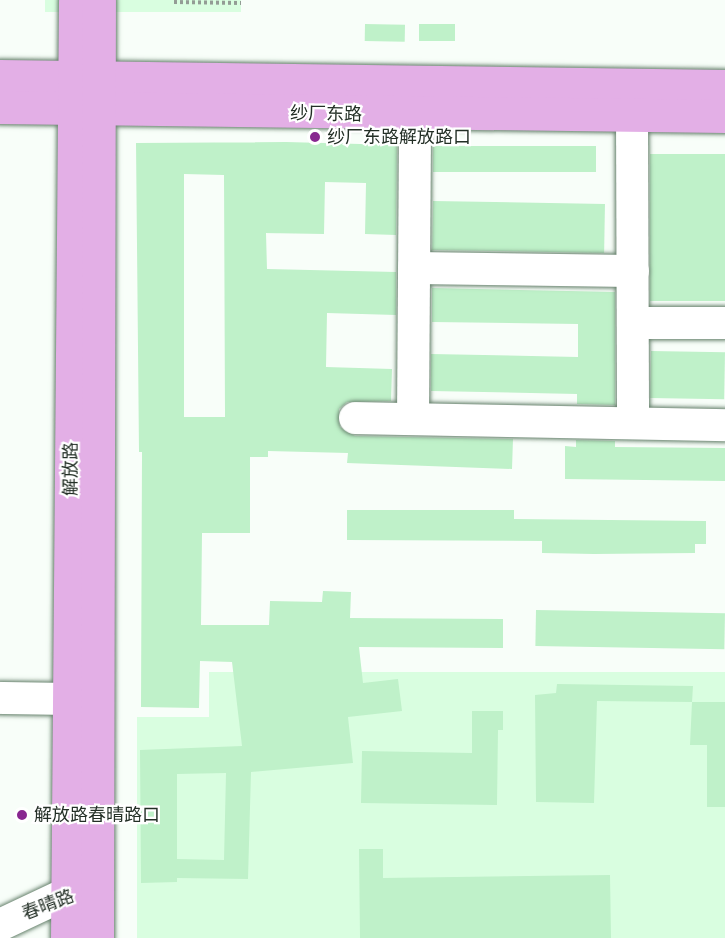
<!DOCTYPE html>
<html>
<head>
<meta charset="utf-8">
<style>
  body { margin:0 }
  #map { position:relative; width:725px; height:938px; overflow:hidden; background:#f8fef9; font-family:Inter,"Noto Sans SC",sans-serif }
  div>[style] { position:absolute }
  .built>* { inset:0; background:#d9fee0; transform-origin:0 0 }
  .building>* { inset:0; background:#bff1c9; transform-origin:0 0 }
  .path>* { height:4px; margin-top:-2px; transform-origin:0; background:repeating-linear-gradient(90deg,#939c95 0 3px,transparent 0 6px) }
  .roads { filter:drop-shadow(0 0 2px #67826d) drop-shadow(0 0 2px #67826d) }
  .minor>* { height:32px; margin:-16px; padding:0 16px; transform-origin:16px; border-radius:16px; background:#fff }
  .major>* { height:33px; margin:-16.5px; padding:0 16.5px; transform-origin:16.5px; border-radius:16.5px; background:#e3afe6 }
  .dots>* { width:16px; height:16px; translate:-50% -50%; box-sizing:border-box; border:3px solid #fff; border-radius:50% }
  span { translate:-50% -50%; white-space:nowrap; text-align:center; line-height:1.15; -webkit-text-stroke:4.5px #fff; paint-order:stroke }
  .street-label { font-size:18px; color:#232f26 }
  .poi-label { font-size:18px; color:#232f26 }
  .left { translate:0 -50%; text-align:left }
</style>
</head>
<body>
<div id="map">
  <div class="built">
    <div style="left:45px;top:0;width:196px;height:12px"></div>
    <div style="clip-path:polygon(209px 672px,725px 672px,725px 938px,137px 938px,137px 717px,209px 717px)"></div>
  </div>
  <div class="building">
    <div style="left:365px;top:24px;width:40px;height:17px;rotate:1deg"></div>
    <div style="left:419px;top:24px;width:36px;height:17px"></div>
    <div style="clip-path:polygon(evenodd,286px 142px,397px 145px,396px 235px,365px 234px,366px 183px,325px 182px,324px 234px,266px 233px,267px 269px,396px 272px,396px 315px,327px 313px,326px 367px,392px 369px,391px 401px,347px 402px,339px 409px,340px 427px,355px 436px,513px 439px,512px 469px,347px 463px,348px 453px,268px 451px,268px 457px,250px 457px,250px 533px,202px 533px,201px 625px,269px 625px,270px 601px,322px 602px,323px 591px,351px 592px,350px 618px,503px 619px,503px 648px,359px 647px,363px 683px,398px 679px,402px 711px,348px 717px,353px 763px,251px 772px,248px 879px,177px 878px,177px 882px,141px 883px,140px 750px,242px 746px,232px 662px,200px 661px,199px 708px,141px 707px,142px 452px,139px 452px,136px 143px,286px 142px,184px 174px,224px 175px,225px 417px,184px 417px,184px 174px,286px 142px,226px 773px,224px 860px,177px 859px,177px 774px,226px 773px)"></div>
    <div style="left:596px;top:146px;width:26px;height:163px;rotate:90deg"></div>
    <div style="left:725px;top:154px;width:147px;height:75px;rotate:90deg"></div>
    <div style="left:433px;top:201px;width:172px;height:49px;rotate:1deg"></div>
    <div style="clip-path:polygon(432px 288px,615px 292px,615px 405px,577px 404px,577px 394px,431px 391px,431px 354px,578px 357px,578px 324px,432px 322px)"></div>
    <div style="left:651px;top:351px;width:74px;height:47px;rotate:1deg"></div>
    <div style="clip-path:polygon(576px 440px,615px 441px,615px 447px,725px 448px,725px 481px,565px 479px,565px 446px,576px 447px)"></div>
    <div style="clip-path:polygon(347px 510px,514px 510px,514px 519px,706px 521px,706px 544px,695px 544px,695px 553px,594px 554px,542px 553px,542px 541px,347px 540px)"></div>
    <div style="left:536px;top:610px;width:189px;height:36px;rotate:1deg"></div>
    <div style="clip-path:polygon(557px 684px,693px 686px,692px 702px,597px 701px,594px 803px,536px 802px,535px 695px,556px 693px)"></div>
    <div style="clip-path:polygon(692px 702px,725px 702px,725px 807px,707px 807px,707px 745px,690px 745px)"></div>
    <div style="clip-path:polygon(472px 711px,503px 711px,503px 730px,498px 730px,497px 805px,361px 803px,362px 751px,472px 753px)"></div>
    <div style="clip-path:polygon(359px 849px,383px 849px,383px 878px,610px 875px,611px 938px,360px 938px)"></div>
  </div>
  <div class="path">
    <div style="left:174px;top:2px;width:67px;rotate:0.9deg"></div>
  </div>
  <div class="roads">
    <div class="minor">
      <div style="left:632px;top:118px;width:305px;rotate:89.8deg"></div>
      <div style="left:414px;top:268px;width:219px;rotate:0.8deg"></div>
      <div style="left:633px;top:323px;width:92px"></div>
      <div style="left:355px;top:418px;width:370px;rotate:1.1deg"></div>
      <div style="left:413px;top:419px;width:304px;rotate:-89.6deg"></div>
      <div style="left:0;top:698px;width:70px;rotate:0.8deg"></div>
      <div style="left:0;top:925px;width:75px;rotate:-25.2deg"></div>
      <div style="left:68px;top:893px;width:23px;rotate:-5deg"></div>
    </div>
    <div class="major">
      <div style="left:0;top:76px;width:725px;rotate:0.79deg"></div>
      <div style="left:0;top:107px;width:725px;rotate:0.71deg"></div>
      <div style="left:67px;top:938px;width:938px;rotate:-89.51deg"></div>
      <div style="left:97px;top:938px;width:938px;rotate:-89.88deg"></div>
    </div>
  </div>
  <div class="dots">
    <div style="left:315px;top:137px;background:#882790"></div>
    <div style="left:22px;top:815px;background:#882790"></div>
  </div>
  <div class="street-label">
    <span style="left:326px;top:114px;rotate:1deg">纱厂东路</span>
    <span style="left:71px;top:469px;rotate:-90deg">解放路</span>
    <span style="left:48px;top:905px;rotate:-21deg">春晴路</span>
  </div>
  <div class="poi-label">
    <span class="left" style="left:327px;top:137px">纱厂东路解放路口</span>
    <span class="left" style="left:34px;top:815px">解放路春晴路口</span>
  </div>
</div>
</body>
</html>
